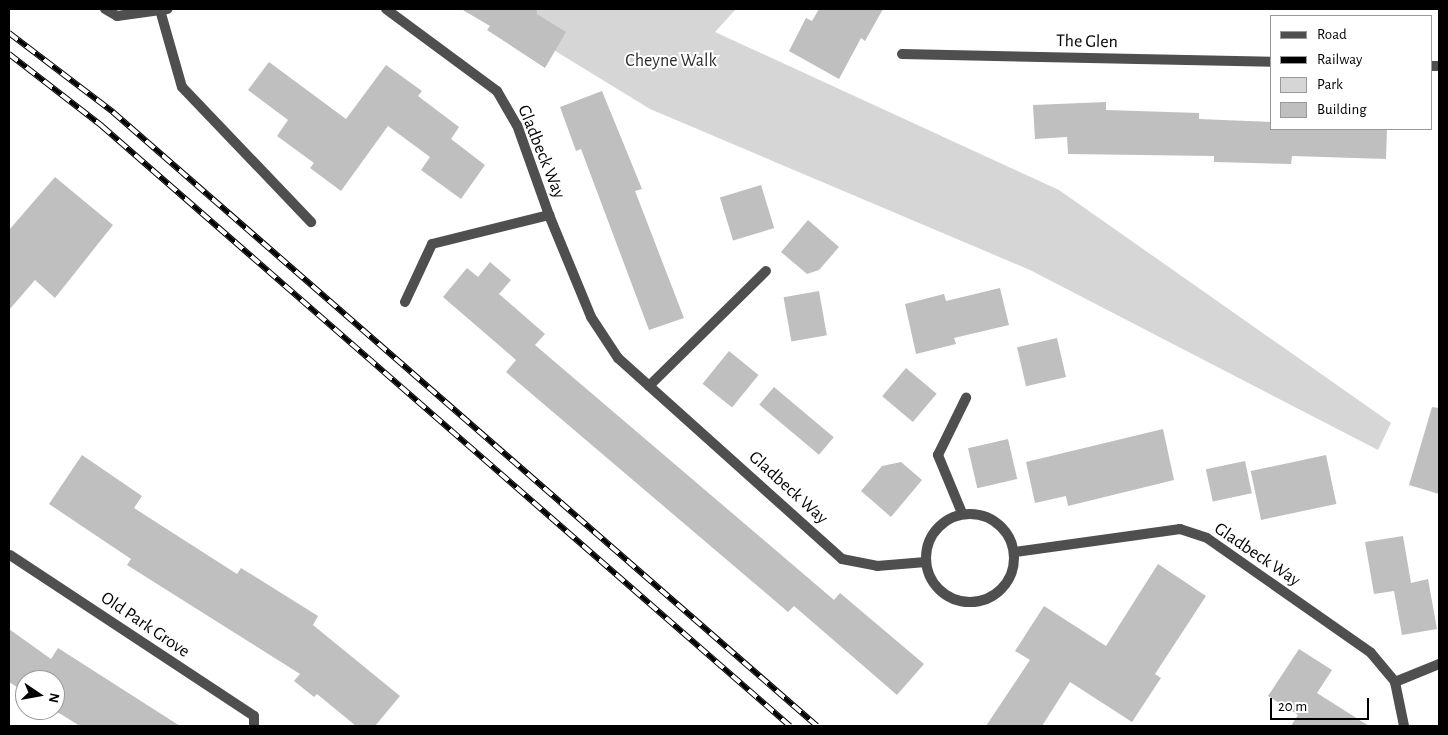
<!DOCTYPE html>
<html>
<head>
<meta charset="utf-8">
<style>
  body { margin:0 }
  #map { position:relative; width:1448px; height:735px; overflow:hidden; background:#fff; font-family:"Alegreya Sans",sans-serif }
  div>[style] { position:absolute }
  .green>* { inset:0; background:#d6d6d6 }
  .building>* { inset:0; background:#bfbfbf; transform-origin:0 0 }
  .street>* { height:10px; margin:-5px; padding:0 5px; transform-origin:5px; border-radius:5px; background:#4f4f4f }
  .street>.ring { margin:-5px; padding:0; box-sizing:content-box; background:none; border:10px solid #4f4f4f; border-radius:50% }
  .rail>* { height:5.5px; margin-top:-2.75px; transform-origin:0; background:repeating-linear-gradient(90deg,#fff 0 11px,#000 0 22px); box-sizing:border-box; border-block:1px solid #000 }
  span { translate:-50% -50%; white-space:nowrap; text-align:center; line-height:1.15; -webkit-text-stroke:4px #fff; paint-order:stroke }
  .street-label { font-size:18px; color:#000 }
  .park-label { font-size:18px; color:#2d2d2d }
  .frame { position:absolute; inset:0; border:10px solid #000; pointer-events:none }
  .legend { position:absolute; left:1270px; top:15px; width:162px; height:115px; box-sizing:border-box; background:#fff; border:1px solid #999; margin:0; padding:6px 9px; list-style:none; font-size:15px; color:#000 }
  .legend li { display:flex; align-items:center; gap:10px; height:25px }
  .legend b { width:25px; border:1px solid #999 }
  .north { position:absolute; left:15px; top:670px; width:50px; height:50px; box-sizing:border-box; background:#fff; border:1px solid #999; border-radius:50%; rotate:102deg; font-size:14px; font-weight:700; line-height:20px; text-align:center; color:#000 }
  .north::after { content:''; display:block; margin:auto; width:18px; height:22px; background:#000; clip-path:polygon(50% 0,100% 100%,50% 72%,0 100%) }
  .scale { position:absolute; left:1270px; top:698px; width:99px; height:22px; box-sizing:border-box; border:2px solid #000; border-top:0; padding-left:6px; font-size:15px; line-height:18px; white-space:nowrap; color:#000; -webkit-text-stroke:4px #fff; paint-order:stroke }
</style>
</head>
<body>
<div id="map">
  <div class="green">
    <div style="clip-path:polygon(487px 9px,736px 9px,715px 32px,1059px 190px,1391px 423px,1378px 450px,1030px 270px,650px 109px)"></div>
  </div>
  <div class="building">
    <div style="clip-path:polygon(461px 9px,537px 9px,537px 14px,566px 32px,545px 68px,487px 30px,490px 26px)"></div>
    <div style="clip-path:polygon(819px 9px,883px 9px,865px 41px,861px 38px,839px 79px,789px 51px,806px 18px,812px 21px)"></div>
    <div style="clip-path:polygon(269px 62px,346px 119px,386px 65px,422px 91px,418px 96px,459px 127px,451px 139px,485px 165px,461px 199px,421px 170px,430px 157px,388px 126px,341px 191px,310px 168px,314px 163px,277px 136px,288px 120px,248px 90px)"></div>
    <div style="clip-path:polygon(602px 91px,642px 189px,635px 191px,684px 318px,649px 330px,581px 149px,576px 151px,560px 107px)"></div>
    <div style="clip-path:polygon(1106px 102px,1106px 110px,1199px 113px,1199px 119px,1272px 122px,1272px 129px,1387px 129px,1386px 159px,1292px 156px,1291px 164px,1214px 162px,1214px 156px,1068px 154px,1067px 137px,1035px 139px,1033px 105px)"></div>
    <div style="clip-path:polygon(55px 177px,113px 225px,55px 298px,35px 280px,9px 310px,9px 230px)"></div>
    <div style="left:761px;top:185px;width:45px;height:43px;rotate:73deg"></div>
    <div style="clip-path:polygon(808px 220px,839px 247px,819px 270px,807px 274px,781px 252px)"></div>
    <div style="clip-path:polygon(490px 262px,511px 280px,499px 294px,545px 334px,535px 345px,834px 600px,840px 593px,924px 664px,897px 695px,794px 606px,788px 612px,506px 372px,516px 360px,443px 297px,467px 268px,478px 277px)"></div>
    <div style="clip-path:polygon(1000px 288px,1009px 325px,954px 338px,956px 344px,916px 354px,905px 304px,944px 294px,946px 301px)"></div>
    <div style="left:819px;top:291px;width:45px;height:36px;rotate:80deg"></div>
    <div style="left:1057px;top:338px;width:40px;height:41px;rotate:77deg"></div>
    <div style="left:729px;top:351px;width:38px;height:42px;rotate:39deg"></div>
    <div style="left:906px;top:368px;width:40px;height:37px;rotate:40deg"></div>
    <div style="left:774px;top:387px;width:78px;height:23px;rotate:40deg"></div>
    <div style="clip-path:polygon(1432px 407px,1439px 408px,1439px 494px,1409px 485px)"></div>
    <div style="clip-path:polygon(1163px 429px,1174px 480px,1068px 506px,1066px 496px,1035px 503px,1026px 462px)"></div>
    <div style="left:1008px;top:439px;width:41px;height:41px;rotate:77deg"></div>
    <div style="clip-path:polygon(82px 455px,142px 496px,134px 508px,237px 574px,241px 568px,318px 616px,313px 625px,400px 696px,375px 726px,356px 726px,317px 694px,314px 697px,294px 681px,300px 674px,127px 565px,131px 559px,49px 504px)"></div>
    <div style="left:1326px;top:455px;width:50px;height:77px;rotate:78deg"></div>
    <div style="left:1245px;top:461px;width:33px;height:40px;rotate:78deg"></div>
    <div style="clip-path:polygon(901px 462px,922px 480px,891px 517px,861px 491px,882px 466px)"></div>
    <div style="clip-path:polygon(1403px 536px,1411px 583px,1428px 579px,1437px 629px,1402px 635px,1394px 591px,1374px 594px,1365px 542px)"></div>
    <div style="clip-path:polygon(1158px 564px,1206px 596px,1155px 674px,1161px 678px,1132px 722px,1070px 682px,1042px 726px,986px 726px,1030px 660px,1015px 651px,1044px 606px,1106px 646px)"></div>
    <div style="clip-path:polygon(9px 629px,51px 659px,58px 648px,180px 726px,80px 726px,54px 710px,55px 680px,25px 680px,25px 692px,9px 682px)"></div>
    <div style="clip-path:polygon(1299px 649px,1332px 670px,1317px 693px,1369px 726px,1291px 726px,1298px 715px,1268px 696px)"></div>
  </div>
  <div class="street">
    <div style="left:105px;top:9px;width:14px;rotate:30deg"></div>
    <div style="left:117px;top:16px;width:51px;rotate:-7.8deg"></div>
    <div style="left:386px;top:9px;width:138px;rotate:36.5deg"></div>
    <div style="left:497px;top:91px;width:39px;rotate:60deg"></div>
    <div style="left:517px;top:125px;width:96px;rotate:70.4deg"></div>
    <div style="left:549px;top:215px;width:110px;rotate:67.6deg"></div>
    <div style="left:591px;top:317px;width:49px;rotate:56.6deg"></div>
    <div style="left:618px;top:358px;width:301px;rotate:41.9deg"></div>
    <div style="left:842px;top:559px;width:36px;rotate:11deg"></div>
    <div style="left:877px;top:566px;width:49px;rotate:-4.7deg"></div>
    <div style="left:160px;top:10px;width:80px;rotate:74.1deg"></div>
    <div style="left:182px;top:87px;width:187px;rotate:46.3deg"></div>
    <div style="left:902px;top:54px;width:370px;rotate:1.2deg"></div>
    <div style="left:1432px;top:66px;width:7px"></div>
    <div style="left:405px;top:302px;width:64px;rotate:-65deg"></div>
    <div style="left:432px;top:244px;width:121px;rotate:-13.9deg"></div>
    <div style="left:649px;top:386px;width:164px;rotate:-44.5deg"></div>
    <div style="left:962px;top:513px;width:63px;rotate:-112.5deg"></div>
    <div style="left:938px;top:455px;width:64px;rotate:-63.8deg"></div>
    <div class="ring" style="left:926px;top:514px;width:78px;height:78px"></div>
    <div style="left:1015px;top:552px;width:167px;rotate:-7.9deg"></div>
    <div style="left:1180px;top:529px;width:28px;rotate:18deg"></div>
    <div style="left:1207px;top:538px;width:200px;rotate:35deg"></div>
    <div style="left:1371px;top:653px;width:38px;rotate:50deg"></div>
    <div style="left:1395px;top:682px;width:45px;rotate:78.4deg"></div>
    <div style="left:10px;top:555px;width:292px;rotate:33.4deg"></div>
    <div style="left:254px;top:716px;width:10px;rotate:90deg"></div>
    <div style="left:1395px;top:682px;width:48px;rotate:-22.2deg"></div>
  </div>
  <div class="rail">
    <div style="left:9px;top:33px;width:131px;rotate:37.2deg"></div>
    <div style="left:113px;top:112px;width:934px;rotate:41.09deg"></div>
    <div style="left:9px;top:54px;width:118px;rotate:37.7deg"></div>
    <div style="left:102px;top:126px;width:913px;rotate:41.09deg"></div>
  </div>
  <div class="street-label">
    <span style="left:1087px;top:42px;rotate:1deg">The Glen</span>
    <span style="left:541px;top:152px;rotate:68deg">Gladbeck Way</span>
    <span style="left:788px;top:488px;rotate:42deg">Gladbeck Way</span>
    <span style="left:1257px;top:555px;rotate:34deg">Gladbeck Way</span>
    <span style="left:145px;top:625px;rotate:34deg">Old Park Grove</span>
  </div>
  <div class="park-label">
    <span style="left:671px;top:61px">Cheyne Walk</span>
  </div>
  <div class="frame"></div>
  <ul class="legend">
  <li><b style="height:6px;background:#4f4f4f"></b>Road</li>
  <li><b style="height:6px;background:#000"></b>Railway</li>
  <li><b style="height:14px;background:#d6d6d6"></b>Park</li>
  <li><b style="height:14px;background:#bfbfbf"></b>Building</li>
  </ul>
  <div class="north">N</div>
  <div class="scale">20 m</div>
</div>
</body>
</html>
